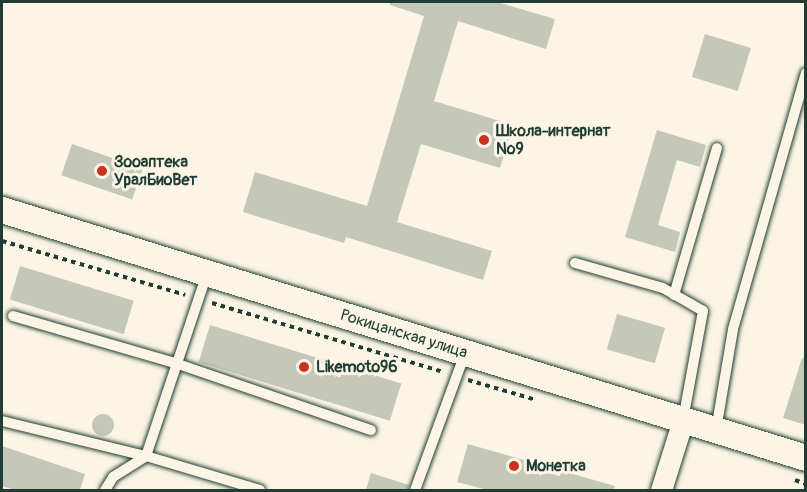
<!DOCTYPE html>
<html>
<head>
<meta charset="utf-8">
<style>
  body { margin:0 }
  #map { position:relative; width:807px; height:492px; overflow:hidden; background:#fcf5e5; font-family:Pangolin,sans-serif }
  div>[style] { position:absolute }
  .building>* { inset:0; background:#c5c7b9; transform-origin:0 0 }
  .round { border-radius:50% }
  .path>* { height:4px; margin-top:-2px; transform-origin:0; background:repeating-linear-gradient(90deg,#1f3d34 0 4.5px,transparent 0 9px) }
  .roads { filter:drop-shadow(0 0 2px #1f3d34) drop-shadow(0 0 2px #1f3d34) }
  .service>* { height:10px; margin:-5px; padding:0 5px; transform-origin:5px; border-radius:5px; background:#fcf5e5 }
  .minor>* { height:21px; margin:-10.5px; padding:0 10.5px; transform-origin:10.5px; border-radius:10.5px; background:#fcf5e5 }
  .tertiary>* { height:26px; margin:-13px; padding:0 13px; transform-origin:13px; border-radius:13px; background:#fcf5e5 }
  .dots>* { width:16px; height:16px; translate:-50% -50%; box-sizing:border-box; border:3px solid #fcf5e5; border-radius:50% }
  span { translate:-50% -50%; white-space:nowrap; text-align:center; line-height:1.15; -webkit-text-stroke:6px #fcf5e5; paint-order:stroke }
  .poi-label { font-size:16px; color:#1f3d34; font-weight:700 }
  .left { translate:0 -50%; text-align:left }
  .street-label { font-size:16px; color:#1f3d34 }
  .frame { position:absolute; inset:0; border:3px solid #1f3d34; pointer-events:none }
</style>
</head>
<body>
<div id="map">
  <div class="building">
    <div style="clip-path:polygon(390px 2px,497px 2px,555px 19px,546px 49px,458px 21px,434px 101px,513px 125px,500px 168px,421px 144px,397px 222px,492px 251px,483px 280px,346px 237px,344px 243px,243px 212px,255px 172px,367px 206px,424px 16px,390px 5px)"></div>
    <div style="left:705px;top:34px;width:48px;height:45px;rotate:17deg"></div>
    <div style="clip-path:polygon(657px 130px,706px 145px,700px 167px,677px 160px,658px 225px,680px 232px,675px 252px,625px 237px)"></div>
    <div style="left:72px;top:144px;width:75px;height:33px;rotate:19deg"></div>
    <div style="left:20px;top:266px;width:119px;height:35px;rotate:17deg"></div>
    <div style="left:617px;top:314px;width:50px;height:37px;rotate:16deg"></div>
    <div style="left:210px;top:325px;width:200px;height:39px;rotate:17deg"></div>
    <div style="clip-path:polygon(802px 358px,806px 358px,806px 425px,783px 418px)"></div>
    <div class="round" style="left:92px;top:414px;width:22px;height:22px"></div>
    <div style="clip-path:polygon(468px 444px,615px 486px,614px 490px,488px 490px,457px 482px)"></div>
    <div style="clip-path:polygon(2px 446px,85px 474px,80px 490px,15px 490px,2px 486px)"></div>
    <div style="clip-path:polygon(371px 473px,409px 485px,408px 490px,366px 490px)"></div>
  </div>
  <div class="path">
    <div style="left:2px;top:241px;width:191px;rotate:16.4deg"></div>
    <div style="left:212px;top:303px;width:242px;rotate:16.6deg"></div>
    <div style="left:468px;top:380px;width:68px;rotate:16.3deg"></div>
    <div style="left:795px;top:480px;width:12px;rotate:20deg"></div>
  </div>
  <div class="roads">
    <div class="service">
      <div style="left:575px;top:263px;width:91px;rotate:15.9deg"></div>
      <div style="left:663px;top:288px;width:46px;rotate:29.9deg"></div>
      <div style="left:703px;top:311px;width:111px;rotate:100.4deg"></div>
      <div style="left:674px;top:295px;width:153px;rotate:-73.7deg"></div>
      <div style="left:13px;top:316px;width:172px;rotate:16.2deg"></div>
      <div style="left:178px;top:364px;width:204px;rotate:18.9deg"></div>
      <div style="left:2px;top:421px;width:148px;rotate:13.7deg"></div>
      <div style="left:146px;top:456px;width:119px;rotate:16.6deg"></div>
      <div style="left:716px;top:430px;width:102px;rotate:-80.4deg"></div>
      <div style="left:733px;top:329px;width:266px;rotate:-74.1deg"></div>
      <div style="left:105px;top:490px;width:15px;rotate:-58deg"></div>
      <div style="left:113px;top:477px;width:39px;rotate:-32deg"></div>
      <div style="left:146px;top:456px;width:192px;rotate:-71.5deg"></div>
      <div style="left:415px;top:490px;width:146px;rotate:-69.9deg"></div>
    </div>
    <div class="minor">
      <div style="left:661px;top:490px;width:73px;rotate:-72.6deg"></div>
    </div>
    <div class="tertiary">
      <div style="left:2px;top:210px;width:841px;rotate:17.14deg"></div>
    </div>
  </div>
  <div class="dots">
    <div style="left:484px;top:140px;background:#c8321e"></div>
    <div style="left:102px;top:171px;background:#c8321e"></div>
    <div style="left:304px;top:367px;background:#c8321e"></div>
    <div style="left:514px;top:466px;background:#c8321e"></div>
  </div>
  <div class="poi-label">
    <span class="left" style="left:496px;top:140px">Школа-интернат<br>№9</span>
    <span class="left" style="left:114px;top:171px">Зооаптека<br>УралБиоВет</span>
    <span class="left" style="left:316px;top:367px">Likemoto96</span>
    <span class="left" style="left:526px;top:466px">Монетка</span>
  </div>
  <div class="street-label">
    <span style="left:404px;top:334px;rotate:17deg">Рокицанская улица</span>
  </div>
  <div class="frame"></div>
</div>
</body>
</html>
